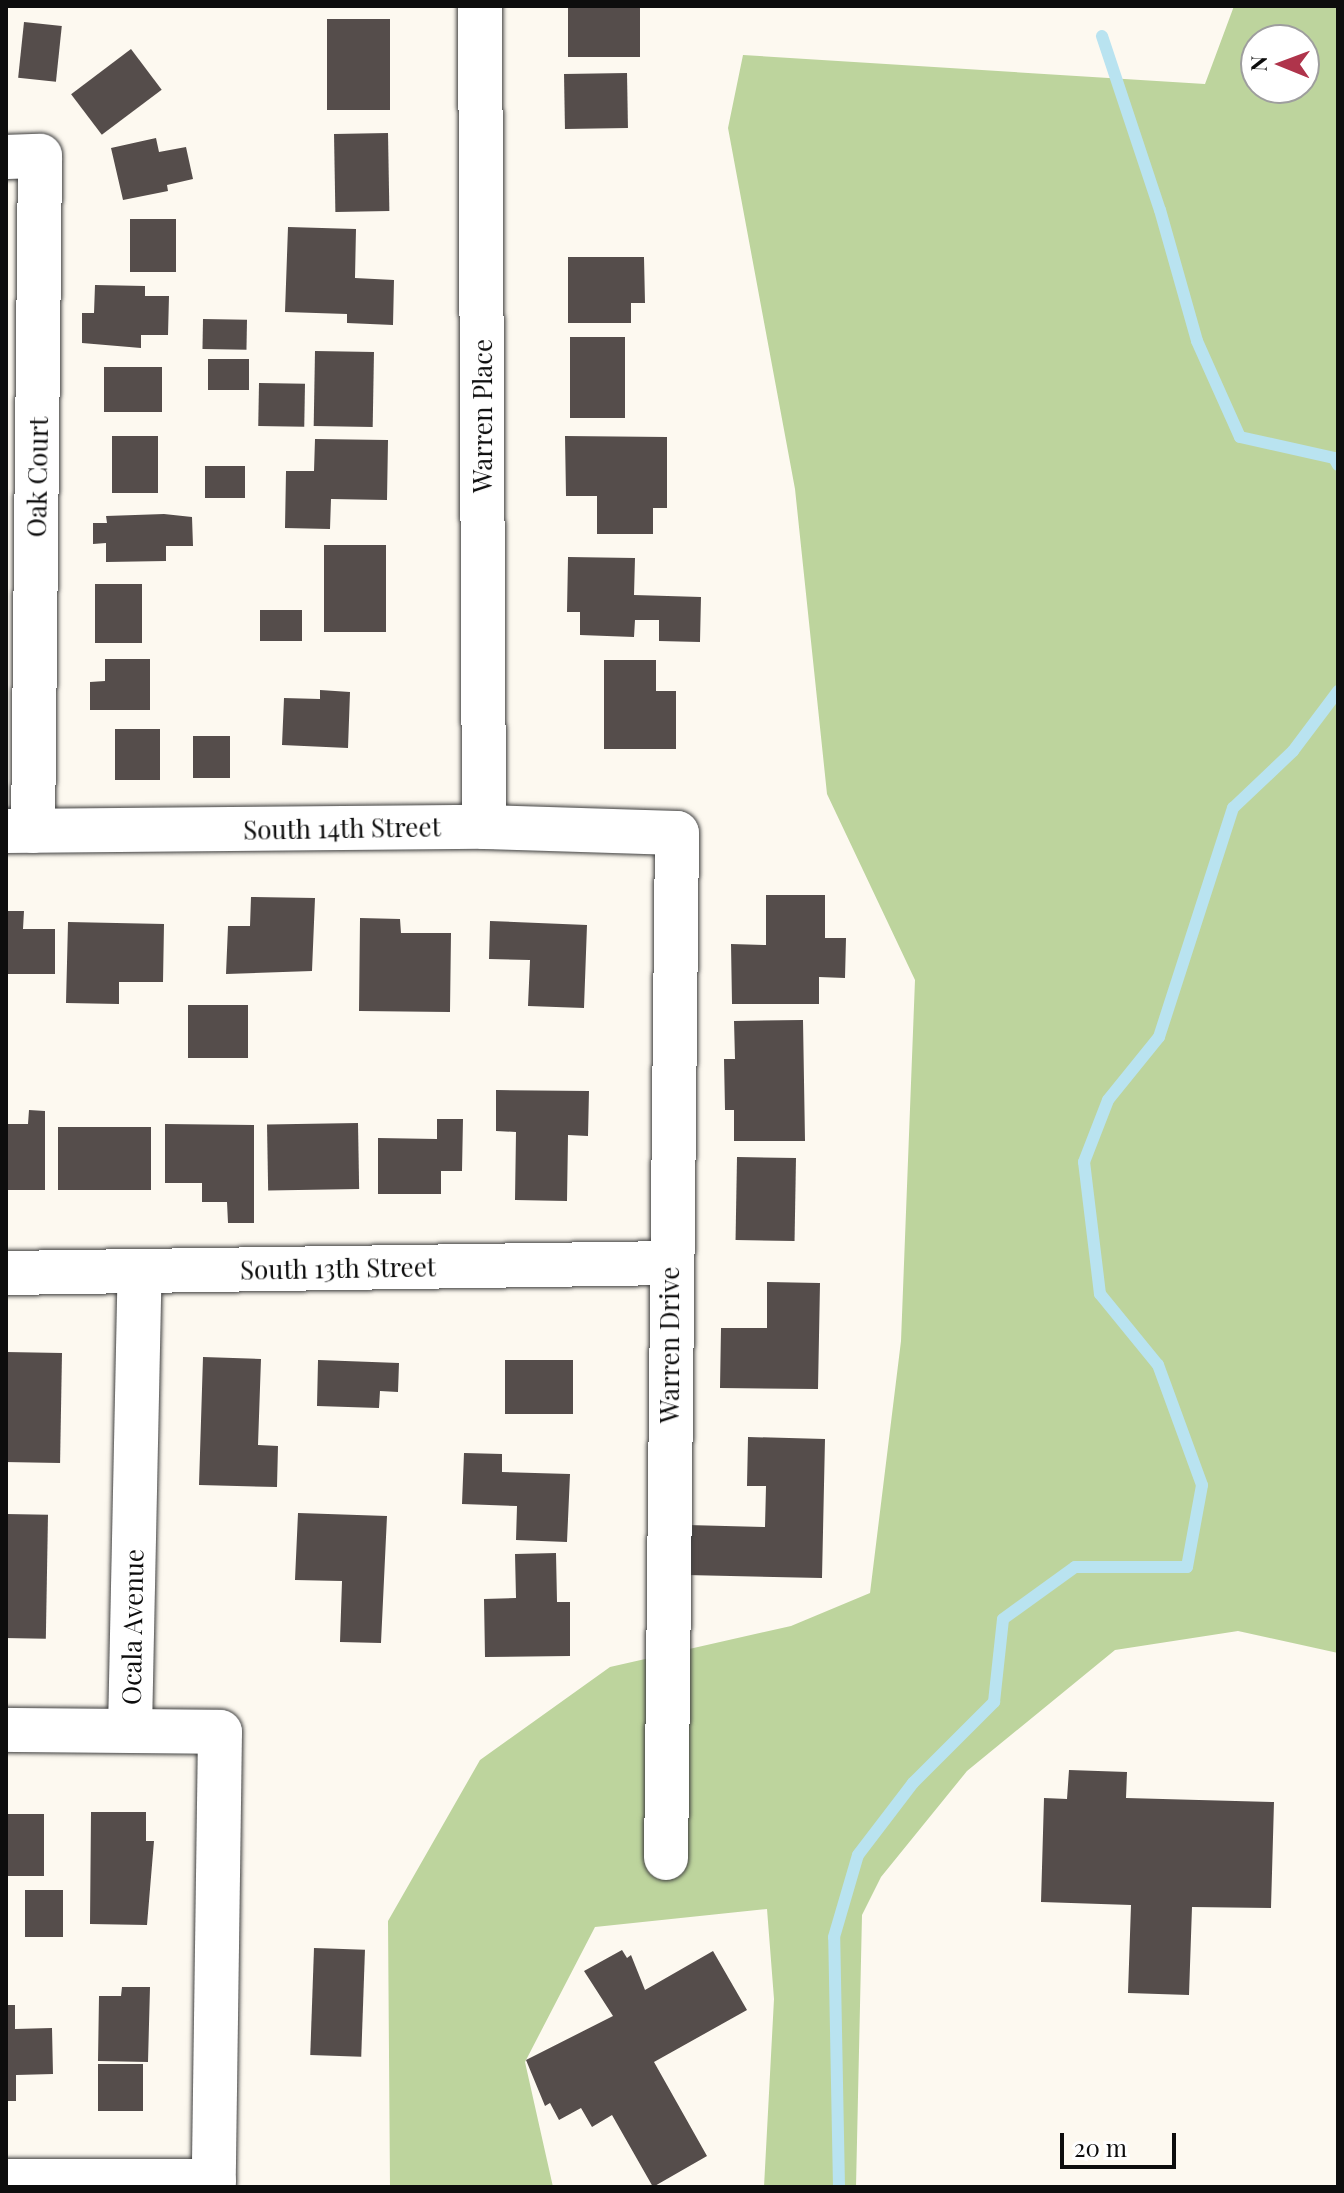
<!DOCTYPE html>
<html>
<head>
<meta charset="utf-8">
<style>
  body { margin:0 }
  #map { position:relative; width:1344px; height:2193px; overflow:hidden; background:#fdf9f0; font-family:"Playfair Display",serif }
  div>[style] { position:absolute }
  .forest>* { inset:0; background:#bdd49d }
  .stream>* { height:12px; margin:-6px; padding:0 6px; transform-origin:6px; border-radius:6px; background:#b9e3f0 }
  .building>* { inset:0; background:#554d4b; transform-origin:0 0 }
  .roads { filter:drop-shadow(0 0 2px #404040) drop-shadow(0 0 2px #404040) }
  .minor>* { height:44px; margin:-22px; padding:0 22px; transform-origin:22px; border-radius:22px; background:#fff }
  span { translate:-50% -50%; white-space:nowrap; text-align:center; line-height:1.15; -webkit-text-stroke:8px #fff; paint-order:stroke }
  .street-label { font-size:26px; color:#0d0d0d }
  .frame { position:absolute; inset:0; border:8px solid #0d0d0d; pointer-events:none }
  .north { position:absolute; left:1240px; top:24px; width:80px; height:80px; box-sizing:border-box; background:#fff; border:2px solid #9e9e9e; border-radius:50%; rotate:271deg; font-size:22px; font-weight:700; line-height:32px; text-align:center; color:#0d0d0d }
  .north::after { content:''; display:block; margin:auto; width:28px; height:36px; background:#af344b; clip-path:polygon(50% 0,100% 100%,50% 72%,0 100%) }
  .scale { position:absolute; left:1060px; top:2133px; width:116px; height:36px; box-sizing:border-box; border:4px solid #0d0d0d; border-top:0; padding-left:10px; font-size:24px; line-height:28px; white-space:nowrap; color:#0d0d0d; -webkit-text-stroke:6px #fff; paint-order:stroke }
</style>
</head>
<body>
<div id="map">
  <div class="forest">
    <div style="clip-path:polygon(evenodd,1234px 6px,1338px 6px,1338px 1653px,1238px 1631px,1115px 1650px,967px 1771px,881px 1877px,862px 1915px,856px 2187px,764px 2187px,774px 1999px,767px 1909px,595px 1927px,525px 2062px,553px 2187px,390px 2187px,388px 1921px,480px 1760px,610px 1667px,791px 1626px,870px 1593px,901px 1341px,915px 980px,827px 794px,795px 489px,728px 128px,743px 55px,1205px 84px,1234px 6px,1256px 40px,1304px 40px,1304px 88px,1256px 88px,1256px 40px)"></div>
  </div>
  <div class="stream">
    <div style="left:1102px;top:36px;width:183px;rotate:71.6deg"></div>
    <div style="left:1160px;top:210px;width:136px;rotate:74.2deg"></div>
    <div style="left:1197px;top:341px;width:105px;rotate:65.9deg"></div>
    <div style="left:1240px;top:437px;width:96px;rotate:12.6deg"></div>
    <div style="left:1334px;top:458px;width:8px;rotate:60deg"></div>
    <div style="left:839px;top:2187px;width:250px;rotate:-91.1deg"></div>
    <div style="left:834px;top:1937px;width:85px;rotate:-73.7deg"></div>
    <div style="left:858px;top:1855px;width:91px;rotate:-52.6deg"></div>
    <div style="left:913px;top:1783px;width:115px;rotate:-45deg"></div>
    <div style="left:994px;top:1702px;width:83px;rotate:-83.8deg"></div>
    <div style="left:1003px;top:1619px;width:89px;rotate:-35.8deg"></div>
    <div style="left:1075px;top:1567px;width:112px"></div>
    <div style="left:1187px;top:1567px;width:83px;rotate:-79.6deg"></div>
    <div style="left:1202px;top:1485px;width:128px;rotate:-110.1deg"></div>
    <div style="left:1158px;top:1365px;width:92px;rotate:-129.2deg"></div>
    <div style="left:1100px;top:1294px;width:133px;rotate:-96.9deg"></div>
    <div style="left:1084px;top:1162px;width:66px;rotate:-68.8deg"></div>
    <div style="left:1108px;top:1100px;width:81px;rotate:-51deg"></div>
    <div style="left:1159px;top:1037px;width:241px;rotate:-72.1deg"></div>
    <div style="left:1233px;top:808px;width:83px;rotate:-43.5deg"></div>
    <div style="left:1293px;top:751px;width:75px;rotate:-53.1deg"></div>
  </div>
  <div class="building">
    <div style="left:568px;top:6px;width:72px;height:51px"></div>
    <div style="left:327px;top:19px;width:63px;height:91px"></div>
    <div style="left:24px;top:22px;width:38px;height:56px;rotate:6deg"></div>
    <div style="left:131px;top:49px;width:51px;height:75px;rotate:53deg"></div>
    <div style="left:627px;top:73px;width:55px;height:63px;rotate:89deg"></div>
    <div style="left:388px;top:133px;width:78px;height:54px;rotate:89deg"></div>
    <div style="clip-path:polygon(156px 138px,159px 152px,186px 147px,193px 179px,167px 185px,168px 191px,123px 200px,111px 148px)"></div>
    <div style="left:130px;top:219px;width:46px;height:53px"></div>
    <div style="clip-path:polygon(288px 227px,356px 229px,355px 278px,394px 280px,393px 325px,347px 323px,347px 314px,285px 312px)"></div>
    <div style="clip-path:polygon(568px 257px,644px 257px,645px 303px,631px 303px,631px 323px,568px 323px)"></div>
    <div style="clip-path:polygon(95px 285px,145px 286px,145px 296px,169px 296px,168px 335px,141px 335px,141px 348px,82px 343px,82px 313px,94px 313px)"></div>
    <div style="left:203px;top:319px;width:44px;height:30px;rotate:1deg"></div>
    <div style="left:570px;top:337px;width:55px;height:81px"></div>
    <div style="left:315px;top:351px;width:59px;height:75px;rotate:1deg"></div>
    <div style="left:208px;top:359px;width:41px;height:31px"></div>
    <div style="left:162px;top:367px;width:45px;height:58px;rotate:90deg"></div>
    <div style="left:259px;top:383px;width:46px;height:43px;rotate:1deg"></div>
    <div style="left:112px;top:436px;width:46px;height:57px"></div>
    <div style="clip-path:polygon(565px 436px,667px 437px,667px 508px,653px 508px,653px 534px,597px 534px,597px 496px,566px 496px)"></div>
    <div style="clip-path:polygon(315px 439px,388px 440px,387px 500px,331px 499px,330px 529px,285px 528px,286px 471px,314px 471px)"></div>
    <div style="left:205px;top:466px;width:40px;height:32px"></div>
    <div style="clip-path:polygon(164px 514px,192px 517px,193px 546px,166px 546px,166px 561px,106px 562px,106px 543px,93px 544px,93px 523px,107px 523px,106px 516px)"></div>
    <div style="left:324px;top:545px;width:62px;height:87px"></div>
    <div style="clip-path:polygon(568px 557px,635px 558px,634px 595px,701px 597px,700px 642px,659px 641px,659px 620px,635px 620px,634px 637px,580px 635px,580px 612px,567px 612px)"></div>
    <div style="left:95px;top:584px;width:47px;height:59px"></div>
    <div style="left:260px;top:610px;width:42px;height:31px"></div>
    <div style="clip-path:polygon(105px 659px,150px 659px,150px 710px,90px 710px,90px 682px,105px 681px)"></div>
    <div style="clip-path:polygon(604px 660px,656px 660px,656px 691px,676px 691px,676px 749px,604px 749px)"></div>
    <div style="clip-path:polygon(320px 690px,350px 692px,348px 748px,282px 745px,284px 698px,320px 699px)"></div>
    <div style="left:115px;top:729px;width:45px;height:51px"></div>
    <div style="left:230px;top:736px;width:42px;height:37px;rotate:90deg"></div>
    <div style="clip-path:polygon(766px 895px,825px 895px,825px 938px,846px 938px,845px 978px,819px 977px,819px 1004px,732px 1004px,731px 944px,766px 945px)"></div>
    <div style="clip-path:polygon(251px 897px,315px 898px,312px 971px,226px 974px,228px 926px,250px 926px)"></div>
    <div style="clip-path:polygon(6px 911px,24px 911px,23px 929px,55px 929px,55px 974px,6px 974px)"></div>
    <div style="clip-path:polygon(360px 918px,400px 919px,401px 933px,451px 933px,450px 1012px,359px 1011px)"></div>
    <div style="clip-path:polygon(490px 921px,587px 925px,584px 1008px,528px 1006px,530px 960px,489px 959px)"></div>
    <div style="clip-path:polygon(68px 922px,164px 924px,163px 982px,119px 982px,119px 1004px,66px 1003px)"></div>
    <div style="left:188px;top:1005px;width:60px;height:53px"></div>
    <div style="clip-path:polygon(803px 1020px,805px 1141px,734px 1141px,734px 1110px,725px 1110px,724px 1059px,735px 1059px,734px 1021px)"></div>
    <div style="clip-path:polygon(496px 1090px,589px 1091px,588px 1136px,568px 1135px,567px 1201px,515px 1200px,516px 1132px,496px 1131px)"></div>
    <div style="clip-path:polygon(29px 1110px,45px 1111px,45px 1190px,6px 1190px,6px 1124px,28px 1124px)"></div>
    <div style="clip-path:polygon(437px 1119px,463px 1119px,462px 1171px,441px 1171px,441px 1194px,378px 1194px,378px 1138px,437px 1139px)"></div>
    <div style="left:358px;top:1123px;width:66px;height:91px;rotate:89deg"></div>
    <div style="clip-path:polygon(165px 1124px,254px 1125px,254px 1223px,228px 1223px,227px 1202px,202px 1202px,202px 1183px,165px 1183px)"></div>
    <div style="left:58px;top:1127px;width:93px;height:63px"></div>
    <div style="left:737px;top:1157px;width:59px;height:83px;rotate:1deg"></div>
    <div style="clip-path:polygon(767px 1282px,820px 1283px,818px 1389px,720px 1388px,721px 1328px,767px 1328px)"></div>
    <div style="left:6px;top:1352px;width:56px;height:110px;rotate:1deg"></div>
    <div style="clip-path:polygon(203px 1357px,261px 1359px,258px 1445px,278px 1446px,277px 1487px,199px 1485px)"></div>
    <div style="clip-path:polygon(318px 1360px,399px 1363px,398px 1392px,380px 1391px,379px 1408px,317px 1406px)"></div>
    <div style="left:505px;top:1360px;width:68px;height:54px"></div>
    <div style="clip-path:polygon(748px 1437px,825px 1439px,822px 1578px,686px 1575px,687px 1525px,765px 1527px,766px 1486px,747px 1486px)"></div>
    <div style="clip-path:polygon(464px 1453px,502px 1454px,502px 1472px,570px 1474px,567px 1542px,516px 1540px,517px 1506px,462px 1504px)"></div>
    <div style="clip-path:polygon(298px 1513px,387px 1516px,381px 1643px,340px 1642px,342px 1581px,295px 1580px)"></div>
    <div style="left:6px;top:1514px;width:42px;height:124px;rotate:1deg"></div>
    <div style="clip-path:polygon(556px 1553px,557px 1602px,570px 1602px,570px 1656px,485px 1657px,484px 1599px,516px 1598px,515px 1554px)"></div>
    <div style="clip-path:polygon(1069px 1770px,1127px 1772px,1126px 1798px,1274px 1802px,1271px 1908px,1192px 1907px,1189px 1995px,1128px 1993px,1131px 1905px,1041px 1902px,1044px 1798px,1067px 1799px)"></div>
    <div style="clip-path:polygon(91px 1812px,146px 1812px,146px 1841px,154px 1841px,147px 1925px,90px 1924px)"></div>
    <div style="left:6px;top:1814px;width:38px;height:62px"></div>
    <div style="left:25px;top:1890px;width:38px;height:47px"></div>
    <div style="left:314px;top:1948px;width:51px;height:107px;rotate:2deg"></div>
    <div style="clip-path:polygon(622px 1950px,627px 1958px,631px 1955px,645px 1990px,713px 1951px,747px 2010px,654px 2062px,707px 2156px,653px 2187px,612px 2115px,592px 2127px,581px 2108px,559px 2120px,550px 2103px,545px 2106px,526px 2060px,613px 2016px,584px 1971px)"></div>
    <div style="clip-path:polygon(122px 1987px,150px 1987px,148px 2062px,98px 2061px,99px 1996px,121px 1996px)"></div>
    <div style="clip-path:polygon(6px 2005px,15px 2005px,15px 2029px,52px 2028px,53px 2074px,16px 2075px,16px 2101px,6px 2101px)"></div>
    <div style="left:98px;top:2064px;width:45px;height:47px"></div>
  </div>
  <div class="roads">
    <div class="minor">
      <div style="left:480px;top:6px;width:821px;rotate:89.72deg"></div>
      <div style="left:6px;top:157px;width:34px;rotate:-2deg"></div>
      <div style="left:40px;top:156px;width:675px;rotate:90.59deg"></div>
      <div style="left:6px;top:831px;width:478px;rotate:-0.5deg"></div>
      <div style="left:484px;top:827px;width:193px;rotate:1.8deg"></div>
      <div style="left:677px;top:833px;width:1025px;rotate:90.61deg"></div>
      <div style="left:6px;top:1273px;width:663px;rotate:-0.86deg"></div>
      <div style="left:6px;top:1730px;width:214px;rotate:0.5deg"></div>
      <div style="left:220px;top:1732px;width:449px;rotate:90.8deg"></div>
      <div style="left:214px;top:2181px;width:208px;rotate:180deg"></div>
      <div style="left:130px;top:1730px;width:459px;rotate:-88.8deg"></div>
    </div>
  </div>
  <div class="street-label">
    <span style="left:482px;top:416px;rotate:-90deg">Warren Place</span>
    <span style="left:37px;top:477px;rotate:-89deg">Oak Court</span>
    <span style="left:342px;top:828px;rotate:-1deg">South 14th Street</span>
    <span style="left:338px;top:1268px;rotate:-1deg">South 13th Street</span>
    <span style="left:669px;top:1345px;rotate:-90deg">Warren Drive</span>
    <span style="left:132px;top:1627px;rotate:-89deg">Ocala Avenue</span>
  </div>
  <div class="frame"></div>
  <div class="north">N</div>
  <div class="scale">20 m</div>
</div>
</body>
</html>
